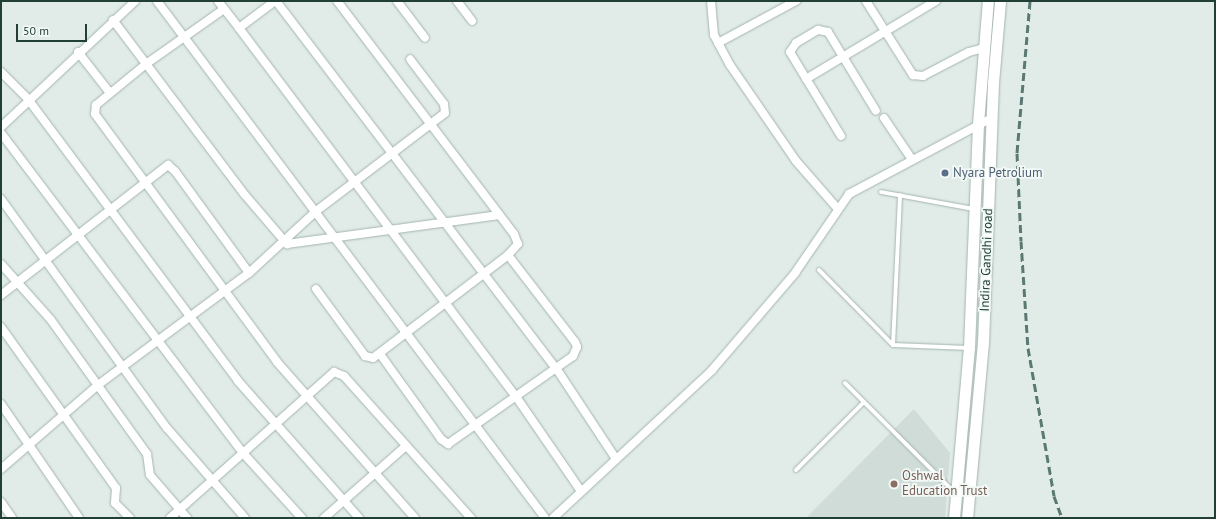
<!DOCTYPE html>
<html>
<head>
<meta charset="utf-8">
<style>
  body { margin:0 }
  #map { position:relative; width:1216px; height:519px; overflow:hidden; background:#e1ece8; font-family:"PT Sans",sans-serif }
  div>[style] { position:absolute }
  .built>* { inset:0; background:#cfdcd7 }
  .roads { filter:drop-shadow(0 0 1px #a4b4af) drop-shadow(0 0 1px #a4b4af) }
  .lane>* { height:4px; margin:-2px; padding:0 2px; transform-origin:2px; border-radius:2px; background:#fff }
  .street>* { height:8px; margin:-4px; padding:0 4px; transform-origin:4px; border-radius:4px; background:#fff }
  .secondary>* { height:11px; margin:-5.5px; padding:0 5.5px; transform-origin:5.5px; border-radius:5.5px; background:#fff }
  .rail>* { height:3px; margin-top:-1.5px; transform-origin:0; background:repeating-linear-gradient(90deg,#5b7973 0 8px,transparent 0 12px) }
  .dots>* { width:11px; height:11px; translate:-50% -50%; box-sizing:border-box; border:2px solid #f2f9f6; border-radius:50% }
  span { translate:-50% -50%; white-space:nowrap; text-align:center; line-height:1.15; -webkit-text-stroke:3.5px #f2f9f6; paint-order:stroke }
  .service-label { font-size:13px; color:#4e5e75 }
  .left { translate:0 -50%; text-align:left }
  .street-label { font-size:13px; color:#213e37 }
  .education-label { font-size:13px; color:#785e54 }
  .frame { position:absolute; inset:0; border:2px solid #213e37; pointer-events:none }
  .scale { position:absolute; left:16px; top:24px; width:71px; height:18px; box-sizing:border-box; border:2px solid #213e37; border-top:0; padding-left:5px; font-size:12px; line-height:14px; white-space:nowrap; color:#213e37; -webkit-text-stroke:3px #f2f9f6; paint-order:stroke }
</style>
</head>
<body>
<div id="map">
  <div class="built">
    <div style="clip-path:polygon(914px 409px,950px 453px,945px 518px,806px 518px)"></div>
  </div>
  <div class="roads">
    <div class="lane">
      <div style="left:881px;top:192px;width:95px;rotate:10.4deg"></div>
      <div style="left:819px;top:270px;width:105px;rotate:45.4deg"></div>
      <div style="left:893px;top:345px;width:76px;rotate:2.3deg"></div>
      <div style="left:893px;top:345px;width:150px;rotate:-87.3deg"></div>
      <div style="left:845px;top:383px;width:156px;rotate:45deg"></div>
      <div style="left:796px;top:470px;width:96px;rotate:-45deg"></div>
    </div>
    <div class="street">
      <div style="left:157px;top:1px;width:646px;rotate:53.11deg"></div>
      <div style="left:218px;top:1px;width:34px;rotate:52deg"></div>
      <div style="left:275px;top:1px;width:45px;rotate:143.1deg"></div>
      <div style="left:239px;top:28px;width:463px;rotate:53.1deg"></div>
      <div style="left:517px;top:398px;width:113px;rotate:55.5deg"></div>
      <div style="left:276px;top:1px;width:462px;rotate:52.7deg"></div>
      <div style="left:556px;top:368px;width:109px;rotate:56.6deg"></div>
      <div style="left:397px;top:1px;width:46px;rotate:52.9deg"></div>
      <div style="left:457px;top:1px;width:25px;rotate:53deg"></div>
      <div style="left:711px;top:1px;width:34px;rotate:85deg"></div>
      <div style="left:714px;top:35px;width:34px;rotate:62deg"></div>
      <div style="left:730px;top:65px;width:116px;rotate:55.5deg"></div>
      <div style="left:796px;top:161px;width:62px;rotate:48.9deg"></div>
      <div style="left:866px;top:1px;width:88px;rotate:57.6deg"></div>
      <div style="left:913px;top:75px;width:10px;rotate:6deg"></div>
      <div style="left:923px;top:76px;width:52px;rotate:-27.6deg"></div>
      <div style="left:969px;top:52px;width:16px;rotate:-15deg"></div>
      <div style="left:224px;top:9px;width:95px;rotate:144.8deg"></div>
      <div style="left:146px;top:64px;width:65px;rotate:140.6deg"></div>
      <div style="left:96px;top:105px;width:9px;rotate:96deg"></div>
      <div style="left:95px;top:114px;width:308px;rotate:53.7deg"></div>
      <div style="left:277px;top:362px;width:208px;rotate:48.5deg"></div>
      <div style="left:113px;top:20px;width:219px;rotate:53deg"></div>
      <div style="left:245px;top:195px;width:65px;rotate:49.4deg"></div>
      <div style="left:287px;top:244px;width:214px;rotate:-7.8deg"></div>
      <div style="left:718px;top:43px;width:89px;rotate:-28.3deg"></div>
      <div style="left:78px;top:52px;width:52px;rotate:52deg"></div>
      <div style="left:1px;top:72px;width:38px;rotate:45deg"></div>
      <div style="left:28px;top:99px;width:352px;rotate:53.3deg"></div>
      <div style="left:238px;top:381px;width:183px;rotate:48.5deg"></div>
      <div style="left:806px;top:79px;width:152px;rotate:-31deg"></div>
      <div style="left:884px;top:118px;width:48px;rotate:56deg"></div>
      <div style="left:1px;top:127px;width:184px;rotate:-43.2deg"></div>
      <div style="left:1px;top:133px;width:401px;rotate:52.9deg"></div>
      <div style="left:243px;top:453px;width:88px;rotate:47.8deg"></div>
      <div style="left:841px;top:136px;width:98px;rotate:-121.3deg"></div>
      <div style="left:790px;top:52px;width:11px;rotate:-56deg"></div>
      <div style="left:796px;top:43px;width:26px;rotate:-31deg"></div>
      <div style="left:818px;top:30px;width:10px;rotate:11deg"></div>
      <div style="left:828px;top:32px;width:92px;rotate:58.7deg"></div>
      <div style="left:1px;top:199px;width:283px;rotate:54.1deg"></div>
      <div style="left:167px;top:428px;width:119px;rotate:49.1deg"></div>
      <div style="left:1px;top:264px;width:75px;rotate:48.2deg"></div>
      <div style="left:51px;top:320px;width:165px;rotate:54.4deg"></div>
      <div style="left:147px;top:454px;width:21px;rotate:82deg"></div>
      <div style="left:150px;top:475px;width:57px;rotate:49.3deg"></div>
      <div style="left:316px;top:289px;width:83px;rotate:53.8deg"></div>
      <div style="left:365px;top:356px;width:8px;rotate:14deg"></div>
      <div style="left:373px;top:358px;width:170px;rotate:-37.3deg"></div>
      <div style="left:508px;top:255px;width:15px;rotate:-48deg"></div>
      <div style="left:518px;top:244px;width:11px;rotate:-112deg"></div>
      <div style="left:514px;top:234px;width:293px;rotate:-127.2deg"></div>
      <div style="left:1px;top:295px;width:212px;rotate:-37.9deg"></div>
      <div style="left:168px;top:165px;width:9px;rotate:41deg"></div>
      <div style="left:175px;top:171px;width:126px;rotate:54deg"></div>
      <div style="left:1px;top:327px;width:198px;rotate:54.5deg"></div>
      <div style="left:116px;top:488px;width:15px;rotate:94deg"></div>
      <div style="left:115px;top:503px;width:21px;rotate:45deg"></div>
      <div style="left:380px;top:354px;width:105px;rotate:54.3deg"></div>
      <div style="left:441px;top:439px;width:9px;rotate:36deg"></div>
      <div style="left:448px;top:444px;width:153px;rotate:-35.1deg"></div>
      <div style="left:573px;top:356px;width:10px;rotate:-66deg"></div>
      <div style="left:577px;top:347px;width:5px;rotate:-112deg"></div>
      <div style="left:575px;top:342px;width:110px;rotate:-127.6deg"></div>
      <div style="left:1px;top:404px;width:138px;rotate:55.6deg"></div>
      <div style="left:1px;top:469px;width:128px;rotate:-40.9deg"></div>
      <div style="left:98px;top:385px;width:188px;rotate:-36.6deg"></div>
      <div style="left:249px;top:273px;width:90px;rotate:-42.7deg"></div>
      <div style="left:315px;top:212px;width:163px;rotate:-37.3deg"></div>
      <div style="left:445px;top:113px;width:9px;rotate:-96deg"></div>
      <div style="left:444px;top:104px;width:56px;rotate:-127.1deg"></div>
      <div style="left:1px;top:502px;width:19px;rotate:55deg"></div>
      <div style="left:170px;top:518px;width:220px;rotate:-41.7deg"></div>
      <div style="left:334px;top:372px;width:11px;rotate:22deg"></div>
      <div style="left:344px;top:376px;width:191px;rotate:48.2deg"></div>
      <div style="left:324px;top:518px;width:109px;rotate:-41.3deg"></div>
      <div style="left:553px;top:518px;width:217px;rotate:-42.9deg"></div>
      <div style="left:712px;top:370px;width:128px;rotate:-49.4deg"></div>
      <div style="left:795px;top:273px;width:96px;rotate:-55.6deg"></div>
      <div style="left:849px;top:194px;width:162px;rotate:-28deg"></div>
    </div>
    <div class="secondary">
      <div style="left:954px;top:518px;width:171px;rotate:-85deg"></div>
      <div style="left:969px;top:348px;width:224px;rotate:-87.7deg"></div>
      <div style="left:978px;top:124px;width:123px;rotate:-85.4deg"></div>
      <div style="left:967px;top:518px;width:176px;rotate:-84.8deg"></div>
      <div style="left:983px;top:343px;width:260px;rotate:-87.8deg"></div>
      <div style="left:993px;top:83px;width:82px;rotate:-85.1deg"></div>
    </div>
  </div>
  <div class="rail">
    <div style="left:1030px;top:1px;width:153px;rotate:94.9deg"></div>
    <div style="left:1017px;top:153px;width:88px;rotate:87.4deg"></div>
    <div style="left:1021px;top:241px;width:107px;rotate:86.3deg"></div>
    <div style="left:1028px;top:348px;width:150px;rotate:80deg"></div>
    <div style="left:1054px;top:496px;width:23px;rotate:70deg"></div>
  </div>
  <div class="dots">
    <div style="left:945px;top:173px;background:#5c6f8a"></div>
    <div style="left:894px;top:484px;background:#8d6e63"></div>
  </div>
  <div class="service-label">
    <span class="left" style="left:953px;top:173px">Nyara Petrolium</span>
  </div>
  <div class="street-label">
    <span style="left:987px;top:260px;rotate:-88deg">Indira Gandhi road</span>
  </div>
  <div class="education-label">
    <span class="left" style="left:902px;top:484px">Oshwal<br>Education Trust</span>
  </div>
  <div class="frame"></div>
  <div class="scale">50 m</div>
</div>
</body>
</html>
